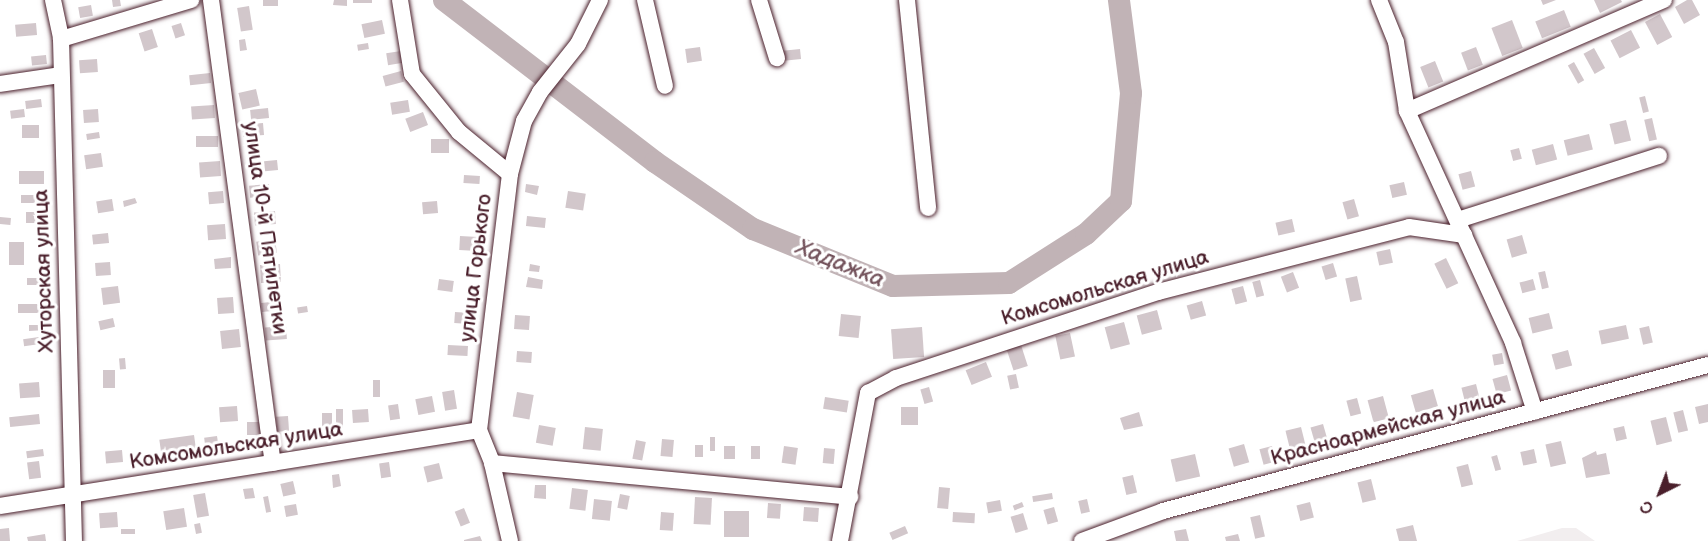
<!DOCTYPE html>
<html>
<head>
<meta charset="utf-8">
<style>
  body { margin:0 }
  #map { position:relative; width:1708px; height:541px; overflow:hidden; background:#fff; font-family:"Balsamiq Sans",sans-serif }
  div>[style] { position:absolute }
  .built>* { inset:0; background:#f2eeef }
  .river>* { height:22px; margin:-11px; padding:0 11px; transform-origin:11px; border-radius:11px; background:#c1b3b6 }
  .building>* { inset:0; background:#d2c7cb; transform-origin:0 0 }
  .roads { filter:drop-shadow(0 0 2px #4a1f2b) drop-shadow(0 0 2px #4a1f2b) }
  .minor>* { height:16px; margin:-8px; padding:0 8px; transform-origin:8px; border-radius:8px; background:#fff }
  span { translate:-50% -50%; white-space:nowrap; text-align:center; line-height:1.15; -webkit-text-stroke:6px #fff; paint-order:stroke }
  .street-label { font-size:21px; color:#4a1f2b }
  .water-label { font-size:22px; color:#74535c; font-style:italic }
  .north { position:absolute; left:1630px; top:463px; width:60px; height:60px; -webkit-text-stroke:4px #fff; paint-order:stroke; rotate:222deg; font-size:16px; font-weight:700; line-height:24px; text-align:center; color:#4a1f2b }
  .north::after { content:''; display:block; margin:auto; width:21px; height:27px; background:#4a1f2b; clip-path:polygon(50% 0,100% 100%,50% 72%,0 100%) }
</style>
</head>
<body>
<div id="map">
  <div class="built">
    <div style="clip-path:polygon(1562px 528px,1576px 528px,1595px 541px,1517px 541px)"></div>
  </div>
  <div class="river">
    <div style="left:444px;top:0;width:266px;rotate:37.5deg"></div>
    <div style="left:655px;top:162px;width:119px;rotate:34.4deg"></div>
    <div style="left:753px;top:229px;width:151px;rotate:22.2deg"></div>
    <div style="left:893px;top:286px;width:116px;rotate:-1.5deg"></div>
    <div style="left:1009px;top:283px;width:91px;rotate:-32.5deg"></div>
    <div style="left:1086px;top:234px;width:48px;rotate:-43.3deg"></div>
    <div style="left:1121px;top:201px;width:108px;rotate:-84.7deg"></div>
    <div style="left:1131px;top:93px;width:94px;rotate:-97.4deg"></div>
  </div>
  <div class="building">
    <div style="clip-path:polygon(112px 0,120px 0,121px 6px,113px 7px)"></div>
    <div style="left:263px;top:0;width:15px;height:6px"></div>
    <div style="clip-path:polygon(334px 0,347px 0,347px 6px,333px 5px)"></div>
    <div style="left:353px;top:0;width:19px;height:3px"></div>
    <div style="clip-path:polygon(1541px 0,1556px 0,1543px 5px)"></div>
    <div style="clip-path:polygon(1594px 0,1621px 0,1622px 2px,1600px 13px)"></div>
    <div style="clip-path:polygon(1687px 0,1692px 0,1700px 15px,1684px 24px,1675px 7px)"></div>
    <div style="left:91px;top:5px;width:11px;height:13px;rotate:80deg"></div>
    <div style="left:249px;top:6px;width:24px;height:12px;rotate:81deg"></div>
    <div style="left:1564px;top:10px;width:18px;height:31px;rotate:68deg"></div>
    <div style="left:1660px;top:14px;width:26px;height:17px;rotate:62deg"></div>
    <div style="left:382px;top:20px;width:14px;height:21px;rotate:78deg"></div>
    <div style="left:1512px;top:20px;width:30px;height:22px;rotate:69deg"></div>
    <div style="left:36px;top:23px;width:12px;height:21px;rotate:85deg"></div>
    <div style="left:181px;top:23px;width:13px;height:10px;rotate:72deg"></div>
    <div style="left:152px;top:29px;width:19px;height:14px;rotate:72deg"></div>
    <div style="left:1631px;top:30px;width:20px;height:23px;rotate:63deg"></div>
    <div style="clip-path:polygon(245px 39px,247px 50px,240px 51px,239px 40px)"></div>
    <div style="left:368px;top:43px;width:6px;height:11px;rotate:81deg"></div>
    <div style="left:700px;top:47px;width:14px;height:15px;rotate:82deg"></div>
    <div style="left:1476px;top:47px;width:19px;height:16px;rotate:69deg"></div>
    <div style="left:1594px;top:48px;width:23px;height:12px;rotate:61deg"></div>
    <div style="left:800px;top:49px;width:10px;height:17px;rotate:84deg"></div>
    <div style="left:401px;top:51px;width:12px;height:15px;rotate:81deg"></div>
    <div style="left:46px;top:55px;width:9px;height:15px;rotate:84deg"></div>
    <div style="left:97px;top:59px;width:13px;height:18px;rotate:86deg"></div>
    <div style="left:1435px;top:61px;width:22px;height:16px;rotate:68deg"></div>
    <div style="left:1574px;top:62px;width:21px;height:7px;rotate:61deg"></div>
    <div style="left:401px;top:71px;width:11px;height:19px;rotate:75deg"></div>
    <div style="left:210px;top:73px;width:10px;height:21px;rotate:84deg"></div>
    <div style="left:256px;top:89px;width:17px;height:18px;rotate:77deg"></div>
    <div style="left:1645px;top:96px;width:16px;height:6px;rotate:76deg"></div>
    <div style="left:41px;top:99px;width:8px;height:16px;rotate:83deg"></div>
    <div style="left:408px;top:100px;width:12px;height:18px;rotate:81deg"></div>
    <div style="left:214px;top:105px;width:13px;height:23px;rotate:86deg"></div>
    <div style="left:268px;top:108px;width:10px;height:18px;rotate:84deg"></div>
    <div style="left:24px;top:109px;width:8px;height:14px;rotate:83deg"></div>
    <div style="left:98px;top:109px;width:13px;height:15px;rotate:86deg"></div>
    <div style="left:423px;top:112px;width:14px;height:19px;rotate:69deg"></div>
    <div style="left:1652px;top:118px;width:22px;height:8px;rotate:77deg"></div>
    <div style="left:1626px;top:120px;width:21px;height:17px;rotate:76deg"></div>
    <div style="left:263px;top:123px;width:12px;height:21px;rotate:85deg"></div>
    <div style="left:22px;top:125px;width:17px;height:13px"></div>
    <div style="left:99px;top:132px;width:6px;height:13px;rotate:81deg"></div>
    <div style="left:1589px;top:134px;width:16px;height:26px;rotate:76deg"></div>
    <div style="left:218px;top:136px;width:11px;height:22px;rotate:90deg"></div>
    <div style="left:449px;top:139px;width:14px;height:18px;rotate:90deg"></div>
    <div style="left:1553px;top:144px;width:16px;height:22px;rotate:75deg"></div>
    <div style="left:1519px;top:148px;width:11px;height:9px;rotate:75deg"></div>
    <div style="left:101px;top:153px;width:14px;height:17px;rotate:82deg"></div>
    <div style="left:277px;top:160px;width:10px;height:13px;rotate:84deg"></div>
    <div style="left:220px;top:161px;width:15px;height:21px;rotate:86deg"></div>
    <div style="left:44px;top:171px;width:13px;height:25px;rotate:90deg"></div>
    <div style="left:1471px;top:171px;width:16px;height:13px;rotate:75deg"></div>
    <div style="left:464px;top:175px;width:16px;height:8px;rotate:4deg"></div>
    <div style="left:1404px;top:182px;width:13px;height:15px;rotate:77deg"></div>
    <div style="left:269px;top:184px;width:12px;height:20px;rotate:85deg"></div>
    <div style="clip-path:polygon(526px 184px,539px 186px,537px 195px,525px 192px)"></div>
    <div style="left:223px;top:191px;width:12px;height:15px;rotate:85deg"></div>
    <div style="left:568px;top:191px;width:18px;height:17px;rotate:9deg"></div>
    <div style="left:21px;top:195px;width:14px;height:8px"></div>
    <div style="clip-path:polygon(135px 198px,137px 203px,124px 207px,123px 201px)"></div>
    <div style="left:112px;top:199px;width:12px;height:16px;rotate:81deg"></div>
    <div style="left:1354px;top:199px;width:18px;height:12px;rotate:74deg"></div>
    <div style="left:437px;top:201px;width:12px;height:15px;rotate:85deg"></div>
    <div style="left:275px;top:211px;width:13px;height:21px;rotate:86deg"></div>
    <div style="left:26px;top:212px;width:13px;height:11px"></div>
    <div style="left:527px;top:216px;width:19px;height:10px;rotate:6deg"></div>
    <div style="left:0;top:217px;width:11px;height:7px;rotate:5deg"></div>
    <div style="left:1292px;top:219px;width:13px;height:17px;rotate:77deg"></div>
    <div style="left:225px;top:224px;width:15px;height:18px;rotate:86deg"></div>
    <div style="left:108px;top:233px;width:10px;height:16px;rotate:84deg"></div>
    <div style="left:1522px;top:235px;width:19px;height:16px;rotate:74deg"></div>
    <div style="left:460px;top:236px;width:18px;height:14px;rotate:3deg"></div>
    <div style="left:275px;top:239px;width:14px;height:19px;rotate:82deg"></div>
    <div style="left:9px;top:242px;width:15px;height:23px"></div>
    <div style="left:1390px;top:249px;width:14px;height:14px;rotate:78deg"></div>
    <div style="clip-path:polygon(231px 257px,231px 268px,215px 269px,214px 259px)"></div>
    <div style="left:1446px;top:258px;width:28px;height:13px;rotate:64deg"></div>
    <div style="left:110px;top:262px;width:13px;height:15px;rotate:86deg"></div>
    <div style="left:1333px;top:263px;width:14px;height:12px;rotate:73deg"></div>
    <div style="left:280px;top:264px;width:18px;height:20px;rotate:87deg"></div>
    <div style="clip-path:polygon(530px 264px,540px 266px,539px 272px,529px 271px)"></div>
    <div style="left:1545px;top:271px;width:17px;height:7px;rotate:77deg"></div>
    <div style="left:1293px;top:272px;width:17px;height:13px;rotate:69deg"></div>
    <div style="left:1357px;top:276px;width:24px;height:12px;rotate:78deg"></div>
    <div style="clip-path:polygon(528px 277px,543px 280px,542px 289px,526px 287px)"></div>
    <div style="left:27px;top:278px;width:16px;height:7px"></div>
    <div style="left:439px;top:279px;width:15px;height:11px;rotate:8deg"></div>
    <div style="left:1533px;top:279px;width:11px;height:14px;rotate:75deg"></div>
    <div style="left:1260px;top:280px;width:16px;height:8px;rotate:75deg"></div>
    <div style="left:118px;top:286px;width:17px;height:17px;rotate:83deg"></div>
    <div style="left:1243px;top:286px;width:16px;height:12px;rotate:75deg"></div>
    <div style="left:233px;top:297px;width:16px;height:16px;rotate:86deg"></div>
    <div style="left:280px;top:301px;width:9px;height:19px;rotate:84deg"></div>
    <div style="left:1202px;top:301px;width:15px;height:16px;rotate:74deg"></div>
    <div style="left:40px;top:304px;width:9px;height:22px;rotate:90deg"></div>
    <div style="left:307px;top:306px;width:6px;height:10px;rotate:81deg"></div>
    <div style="left:1157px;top:310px;width:20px;height:21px;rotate:75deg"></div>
    <div style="left:455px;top:312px;width:15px;height:11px;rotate:4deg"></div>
    <div style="left:1549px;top:313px;width:16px;height:21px;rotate:76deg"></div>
    <div style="left:841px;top:314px;width:20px;height:22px;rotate:6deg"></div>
    <div style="left:515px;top:315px;width:15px;height:14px;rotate:4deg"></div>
    <div style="left:113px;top:318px;width:9px;height:15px;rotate:77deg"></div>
    <div style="left:1124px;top:322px;width:23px;height:20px;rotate:75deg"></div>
    <div style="clip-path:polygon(29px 325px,47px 325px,47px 330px,29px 331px)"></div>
    <div style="left:1626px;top:325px;width:14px;height:28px;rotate:78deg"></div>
    <div style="left:286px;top:326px;width:13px;height:21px;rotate:86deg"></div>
    <div style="left:1649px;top:326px;width:17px;height:10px;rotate:77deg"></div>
    <div style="left:922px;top:327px;width:30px;height:31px;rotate:86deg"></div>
    <div style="left:239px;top:329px;width:18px;height:19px;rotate:84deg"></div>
    <div style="left:1070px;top:333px;width:24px;height:15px;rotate:78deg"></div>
    <div style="left:39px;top:337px;width:7px;height:16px;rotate:82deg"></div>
    <div style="left:448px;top:345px;width:20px;height:10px;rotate:3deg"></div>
    <div style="left:1021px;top:345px;width:22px;height:15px;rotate:72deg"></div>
    <div style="left:1568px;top:350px;width:16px;height:17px;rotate:75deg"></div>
    <div style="left:517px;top:351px;width:15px;height:11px;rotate:4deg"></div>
    <div style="left:1502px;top:353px;width:11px;height:10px;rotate:80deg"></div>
    <div style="left:125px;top:358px;width:11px;height:6px;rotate:85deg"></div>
    <div style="left:986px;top:362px;width:16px;height:22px;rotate:68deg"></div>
    <div style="left:103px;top:370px;width:12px;height:18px"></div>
    <div style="left:1016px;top:374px;width:14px;height:9px;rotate:78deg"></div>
    <div style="left:1507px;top:375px;width:16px;height:15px;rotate:75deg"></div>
    <div style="left:373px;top:380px;width:7px;height:17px"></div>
    <div style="left:39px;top:382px;width:15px;height:20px;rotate:86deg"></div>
    <div style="left:1476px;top:384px;width:16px;height:15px;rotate:76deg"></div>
    <div style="left:929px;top:387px;width:15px;height:9px;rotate:74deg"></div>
    <div style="left:1433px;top:389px;width:18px;height:23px;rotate:74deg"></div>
    <div style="left:454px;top:390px;width:19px;height:12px;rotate:81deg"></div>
    <div style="left:517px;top:392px;width:17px;height:25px;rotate:10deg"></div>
    <div style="left:432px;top:396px;width:16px;height:17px;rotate:79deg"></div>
    <div style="left:1383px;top:396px;width:23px;height:16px;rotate:75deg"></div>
    <div style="left:825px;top:397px;width:24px;height:12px;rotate:9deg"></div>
    <div style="left:1357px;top:398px;width:16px;height:11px;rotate:75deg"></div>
    <div style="left:398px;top:404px;width:15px;height:10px;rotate:82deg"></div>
    <div style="clip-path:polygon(1708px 404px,1708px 422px,1699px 424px,1695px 407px)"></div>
    <div style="left:237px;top:406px;width:15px;height:18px;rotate:86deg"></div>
    <div style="left:918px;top:407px;width:18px;height:17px;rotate:90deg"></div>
    <div style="left:336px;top:409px;width:7px;height:19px"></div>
    <div style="left:368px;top:409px;width:13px;height:16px;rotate:86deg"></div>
    <div style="left:1683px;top:410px;width:21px;height:10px;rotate:76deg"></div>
    <div style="clip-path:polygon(1139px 412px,1143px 426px,1124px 430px,1120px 418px)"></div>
    <div style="left:322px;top:413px;width:10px;height:17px"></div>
    <div style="left:39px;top:414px;width:10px;height:30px;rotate:84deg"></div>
    <div style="left:288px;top:416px;width:15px;height:12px;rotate:86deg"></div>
    <div style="left:1666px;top:417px;width:25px;height:16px;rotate:76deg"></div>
    <div style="left:261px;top:422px;width:13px;height:14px;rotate:90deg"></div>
    <div style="left:1323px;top:424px;width:19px;height:13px;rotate:74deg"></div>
    <div style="left:539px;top:425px;width:17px;height:18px;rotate:10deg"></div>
    <div style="left:1624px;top:426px;width:13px;height:11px;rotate:77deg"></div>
    <div style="left:585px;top:427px;width:18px;height:22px;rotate:6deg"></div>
    <div style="left:1301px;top:427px;width:21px;height:16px;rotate:76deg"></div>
    <div style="left:194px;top:435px;width:15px;height:35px;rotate:82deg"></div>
    <div style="left:217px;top:436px;width:15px;height:13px;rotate:82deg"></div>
    <div style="left:710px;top:437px;width:5px;height:14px"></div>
    <div style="left:662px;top:439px;width:12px;height:17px;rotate:5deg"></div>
    <div style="left:636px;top:440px;width:10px;height:19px;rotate:11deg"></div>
    <div style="left:1561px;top:441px;width:23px;height:16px;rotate:77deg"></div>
    <div style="left:1244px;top:444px;width:19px;height:16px;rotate:74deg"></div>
    <div style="left:695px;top:445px;width:8px;height:12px"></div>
    <div style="left:724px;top:446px;width:11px;height:13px"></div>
    <div style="left:751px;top:446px;width:9px;height:13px"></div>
    <div style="left:784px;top:446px;width:14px;height:17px;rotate:8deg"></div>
    <div style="left:1272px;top:446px;width:16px;height:13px;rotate:75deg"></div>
    <div style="left:824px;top:448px;width:11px;height:15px;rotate:5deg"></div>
    <div style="left:43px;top:449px;width:7px;height:17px;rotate:82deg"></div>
    <div style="left:1534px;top:449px;width:14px;height:14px;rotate:78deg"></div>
    <div style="left:122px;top:450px;width:12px;height:17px;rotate:85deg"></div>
    <div style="clip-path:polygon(1596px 451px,1597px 455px,1606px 453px,1610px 474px,1586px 478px,1582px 458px)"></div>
    <div style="left:1195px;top:454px;width:23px;height:25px;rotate:77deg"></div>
    <div style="left:1497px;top:455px;width:15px;height:6px;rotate:74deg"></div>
    <div style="left:39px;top:461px;width:17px;height:12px;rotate:83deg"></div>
    <div style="left:389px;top:462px;width:15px;height:10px;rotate:82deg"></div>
    <div style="left:439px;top:463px;width:16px;height:16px;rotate:76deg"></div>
    <div style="left:1468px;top:464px;width:21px;height:12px;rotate:76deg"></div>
    <div style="clip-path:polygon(339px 474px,341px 486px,333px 488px,332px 475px)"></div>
    <div style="left:1133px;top:475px;width:18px;height:11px;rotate:77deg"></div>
    <div style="left:1371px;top:479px;width:21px;height:14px;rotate:76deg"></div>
    <div style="left:293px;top:481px;width:13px;height:13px;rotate:77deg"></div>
    <div style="clip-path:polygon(535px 485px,546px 485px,546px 499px,534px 498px)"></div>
    <div style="left:939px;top:487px;width:11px;height:21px;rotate:5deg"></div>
    <div style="clip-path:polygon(253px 488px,255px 498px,245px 499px,243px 489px)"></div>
    <div style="left:572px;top:488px;width:16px;height:21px;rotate:7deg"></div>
    <div style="left:205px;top:493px;width:23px;height:12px;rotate:80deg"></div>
    <div style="left:1052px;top:493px;width:6px;height:20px;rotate:81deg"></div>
    <div style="left:620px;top:494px;width:10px;height:14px;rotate:11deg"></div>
    <div style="left:268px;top:496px;width:16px;height:5px;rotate:79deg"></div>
    <div style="left:695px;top:497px;width:17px;height:27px;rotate:3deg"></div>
    <div style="left:594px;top:499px;width:18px;height:20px;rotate:6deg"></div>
    <div style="left:1087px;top:499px;width:13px;height:9px;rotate:77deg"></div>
    <div style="left:1000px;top:500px;width:11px;height:14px;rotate:80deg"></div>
    <div style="left:1022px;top:502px;width:5px;height:10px;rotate:68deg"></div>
    <div style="left:1310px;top:502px;width:16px;height:14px;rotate:76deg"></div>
    <div style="left:768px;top:503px;width:13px;height:15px;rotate:4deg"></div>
    <div style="left:296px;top:504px;width:11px;height:12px;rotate:80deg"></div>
    <div style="left:804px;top:507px;width:15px;height:14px;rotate:4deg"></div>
    <div style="left:1054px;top:507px;width:15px;height:11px;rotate:74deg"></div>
    <div style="left:184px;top:508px;width:19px;height:21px;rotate:81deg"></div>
    <div style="left:464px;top:508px;width:16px;height:10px;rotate:68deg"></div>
    <div style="left:724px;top:511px;width:25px;height:26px"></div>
    <div style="left:117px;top:512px;width:15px;height:18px;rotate:86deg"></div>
    <div style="left:661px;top:512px;width:13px;height:18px;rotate:4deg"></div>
    <div style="left:953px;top:512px;width:22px;height:10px;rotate:3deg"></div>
    <div style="left:1023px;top:513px;width:17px;height:13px;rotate:73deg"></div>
    <div style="left:1260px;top:515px;width:22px;height:10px;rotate:77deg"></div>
    <div style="left:200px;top:523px;width:10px;height:6px;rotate:79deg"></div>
    <div style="clip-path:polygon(1413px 525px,1417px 541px,1399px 541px,1396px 529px)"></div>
    <div style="left:905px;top:526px;width:8px;height:17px;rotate:67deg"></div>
    <div style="clip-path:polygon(9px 528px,10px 541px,0 541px,0 529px)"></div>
    <div style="left:135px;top:529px;width:5px;height:14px;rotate:90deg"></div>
    <div style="clip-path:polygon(1186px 529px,1189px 541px,1176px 541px,1174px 531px)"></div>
    <div style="clip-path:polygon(45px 534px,46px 541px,28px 541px,27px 537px)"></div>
    <div style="clip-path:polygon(1238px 534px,1240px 541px,1226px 541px,1225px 537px)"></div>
    <div style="clip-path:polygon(480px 536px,482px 541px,464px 541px,464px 540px)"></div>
  </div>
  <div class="roads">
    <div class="minor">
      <div style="left:53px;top:0;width:40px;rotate:78deg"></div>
      <div style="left:61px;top:39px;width:502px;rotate:88.52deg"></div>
      <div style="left:211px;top:0;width:467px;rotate:82.4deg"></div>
      <div style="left:400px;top:0;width:75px;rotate:80.8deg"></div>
      <div style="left:412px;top:74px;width:75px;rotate:51deg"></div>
      <div style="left:459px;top:132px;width:66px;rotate:39.5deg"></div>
      <div style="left:510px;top:174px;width:258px;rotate:96.9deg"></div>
      <div style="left:479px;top:430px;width:35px;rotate:68deg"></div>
      <div style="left:492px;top:463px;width:80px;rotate:77deg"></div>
      <div style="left:645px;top:0;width:88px;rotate:76.9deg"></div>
      <div style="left:759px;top:0;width:61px;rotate:72.8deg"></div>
      <div style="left:907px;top:0;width:209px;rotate:84.2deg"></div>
      <div style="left:1379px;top:0;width:45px;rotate:68deg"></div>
      <div style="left:1396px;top:42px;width:70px;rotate:80.9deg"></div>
      <div style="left:1407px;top:111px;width:255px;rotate:65.4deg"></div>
      <div style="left:1513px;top:343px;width:72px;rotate:72.3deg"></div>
      <div style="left:61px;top:39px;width:136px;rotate:-16.7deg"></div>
      <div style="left:0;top:84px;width:61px;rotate:-8.5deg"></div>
      <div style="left:1407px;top:111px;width:280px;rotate:-23.4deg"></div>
      <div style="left:510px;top:174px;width:55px;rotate:-75.2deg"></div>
      <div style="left:524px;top:121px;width:33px;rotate:-61deg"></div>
      <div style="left:540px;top:92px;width:61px;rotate:-51.6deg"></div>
      <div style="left:578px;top:44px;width:49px;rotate:-63.4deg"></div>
      <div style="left:1458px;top:220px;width:211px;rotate:-17.7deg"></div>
      <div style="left:492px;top:463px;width:360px;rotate:5.4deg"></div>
      <div style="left:0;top:506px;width:485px;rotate:-9deg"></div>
      <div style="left:840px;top:541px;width:151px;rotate:-79.3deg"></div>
      <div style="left:868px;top:393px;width:32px;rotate:-28deg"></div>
      <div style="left:896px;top:378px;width:276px;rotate:-18.2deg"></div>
      <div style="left:1158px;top:292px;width:259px;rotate:-14.5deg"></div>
      <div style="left:1409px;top:227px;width:56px;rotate:8.3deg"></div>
      <div style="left:1082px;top:541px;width:86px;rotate:-20.3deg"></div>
      <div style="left:1163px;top:511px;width:564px;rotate:-15deg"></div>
    </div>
  </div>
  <div class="street-label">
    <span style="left:265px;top:228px;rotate:82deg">улица 10-й Пятилетки</span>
    <span style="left:476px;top:268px;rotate:-83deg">улица Горького</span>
    <span style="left:44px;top:271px;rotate:-92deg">Хуторская улица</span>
    <span style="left:1105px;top:288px;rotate:-17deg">Комсомольская улица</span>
    <span style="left:1388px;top:428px;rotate:-15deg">Красноармейская улица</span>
    <span style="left:236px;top:446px;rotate:-9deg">Комсомольская улица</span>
  </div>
  <div class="water-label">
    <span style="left:840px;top:264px;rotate:22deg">Хадажка</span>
  </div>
  <div class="north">С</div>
</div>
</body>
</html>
